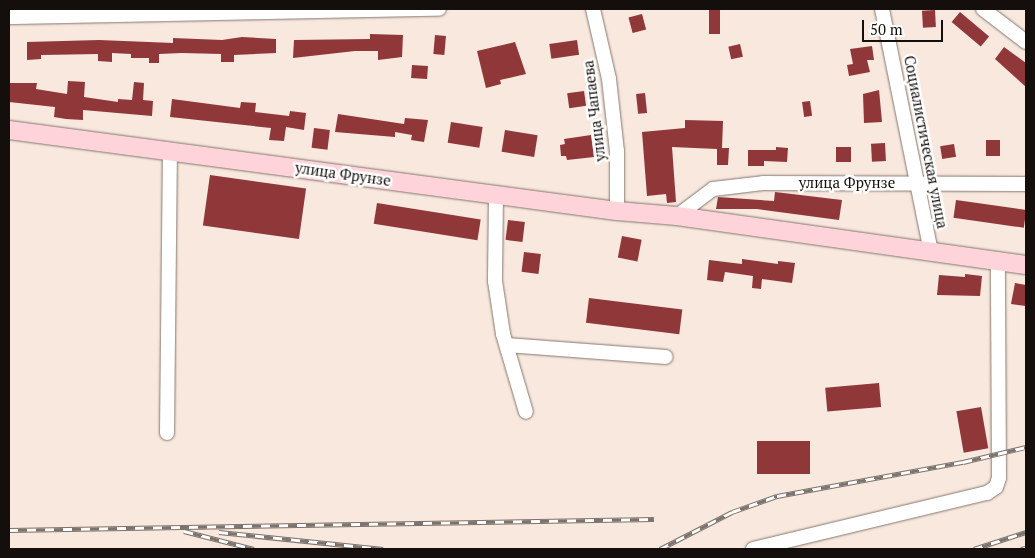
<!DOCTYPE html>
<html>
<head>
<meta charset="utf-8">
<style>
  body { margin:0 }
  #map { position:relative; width:1035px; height:558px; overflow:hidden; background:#f8e8de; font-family:"PT Serif",serif }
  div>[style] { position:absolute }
  .building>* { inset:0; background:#903739; transform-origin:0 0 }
  .roads { filter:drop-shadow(0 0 1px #85776f) drop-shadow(0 0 1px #85776f) }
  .minor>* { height:14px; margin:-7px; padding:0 7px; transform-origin:7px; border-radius:7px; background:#fff }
  .major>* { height:18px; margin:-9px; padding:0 9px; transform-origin:9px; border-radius:9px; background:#fed3da }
  .rail>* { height:5px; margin-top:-2.5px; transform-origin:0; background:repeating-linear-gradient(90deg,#fff 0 9px,#7d736d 0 18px); box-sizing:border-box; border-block:1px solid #7d736d }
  span { translate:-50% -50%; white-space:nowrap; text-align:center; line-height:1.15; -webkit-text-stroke:5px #fff; paint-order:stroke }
  .street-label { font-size:15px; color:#140f0c }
  .frame { position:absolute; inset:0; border:10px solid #140f0c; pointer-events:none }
  .scale { position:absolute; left:862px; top:20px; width:81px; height:22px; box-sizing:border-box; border:2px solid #140f0c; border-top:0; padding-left:6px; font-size:15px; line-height:18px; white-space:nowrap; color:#140f0c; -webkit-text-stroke:4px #fff; paint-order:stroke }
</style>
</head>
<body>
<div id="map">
  <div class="building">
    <div style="left:709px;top:9px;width:11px;height:25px"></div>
    <div style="left:935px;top:10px;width:17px;height:13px;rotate:87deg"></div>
    <div style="left:960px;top:12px;width:38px;height:13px;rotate:40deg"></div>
    <div style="left:642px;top:14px;width:16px;height:14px;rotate:75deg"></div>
    <div style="clip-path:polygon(370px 34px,403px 35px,402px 57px,378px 60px,378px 51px,355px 51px,293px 58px,294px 40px,370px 39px)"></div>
    <div style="left:435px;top:35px;width:11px;height:19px;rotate:5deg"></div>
    <div style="clip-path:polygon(242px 37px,276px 39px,276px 53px,234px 55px,234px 62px,221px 62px,221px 54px,182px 53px,159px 54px,159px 63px,149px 63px,149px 58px,131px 58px,131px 54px,112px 53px,112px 62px,98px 61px,98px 54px,41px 55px,41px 59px,27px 60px,27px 42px,99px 40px,173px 43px,173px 38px,222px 40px)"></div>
    <div style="left:577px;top:40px;width:15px;height:28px;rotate:82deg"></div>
    <div style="clip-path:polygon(515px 42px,526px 74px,500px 80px,501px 84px,486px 88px,477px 51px)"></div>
    <div style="left:740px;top:44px;width:13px;height:12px;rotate:77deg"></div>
    <div style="clip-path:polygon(872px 46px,874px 60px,867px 60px,870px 72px,849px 76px,847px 65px,853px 64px,850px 49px)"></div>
    <div style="clip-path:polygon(1004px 47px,1026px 63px,1026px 87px,995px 59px)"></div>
    <div style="left:412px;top:65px;width:16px;height:13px;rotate:4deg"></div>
    <div style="clip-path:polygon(68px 81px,85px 82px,84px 97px,118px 102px,118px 99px,132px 100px,134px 82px,144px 83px,143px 100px,153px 101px,152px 116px,83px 110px,83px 120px,66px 119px,54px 117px,55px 107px,9px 102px,9px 83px,37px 83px,36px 89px,67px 94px)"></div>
    <div style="clip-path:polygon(879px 90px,882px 122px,864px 123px,863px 94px)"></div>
    <div style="left:584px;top:91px;width:15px;height:17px;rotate:82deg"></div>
    <div style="left:645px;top:93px;width:20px;height:9px;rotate:84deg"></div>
    <div style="clip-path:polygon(172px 99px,240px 108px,241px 102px,256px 103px,255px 112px,289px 116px,290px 111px,306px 113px,304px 130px,286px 127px,284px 141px,269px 140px,271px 128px,170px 117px)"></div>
    <div style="left:810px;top:101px;width:15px;height:8px;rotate:82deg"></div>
    <div style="clip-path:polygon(338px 114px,404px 124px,405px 118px,428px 120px,424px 142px,411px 140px,412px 135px,395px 132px,395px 137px,335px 132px)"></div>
    <div style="clip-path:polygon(685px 120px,723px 121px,722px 148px,729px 148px,728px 165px,717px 165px,717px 149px,672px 147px,676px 202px,667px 203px,666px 194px,647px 196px,642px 132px,685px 128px)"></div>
    <div style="left:451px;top:122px;width:32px;height:21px;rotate:9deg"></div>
    <div style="left:314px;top:128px;width:16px;height:20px;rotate:7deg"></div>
    <div style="left:505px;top:130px;width:33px;height:22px;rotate:9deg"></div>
    <div style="clip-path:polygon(591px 135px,594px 157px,567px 160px,566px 156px,561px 156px,560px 145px,565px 144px,564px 139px)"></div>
    <div style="left:986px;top:140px;width:14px;height:16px"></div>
    <div style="left:885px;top:143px;width:18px;height:14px;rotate:87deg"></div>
    <div style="left:954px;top:144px;width:13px;height:14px;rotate:81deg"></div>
    <div style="clip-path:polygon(776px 147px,788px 148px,787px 162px,764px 161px,764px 166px,748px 166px,748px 150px,776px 150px)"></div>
    <div style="left:836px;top:147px;width:15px;height:15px"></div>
    <div style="left:210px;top:175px;width:97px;height:51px;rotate:8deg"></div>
    <div style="clip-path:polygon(775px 192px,842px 200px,839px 220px,757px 209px,716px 209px,718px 197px,774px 201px)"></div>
    <div style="left:956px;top:200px;width:71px;height:18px;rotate:8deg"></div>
    <div style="left:377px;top:203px;width:105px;height:21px;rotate:9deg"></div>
    <div style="left:508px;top:220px;width:17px;height:20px;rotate:7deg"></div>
    <div style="left:622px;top:236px;width:20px;height:22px;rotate:11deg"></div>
    <div style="left:524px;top:252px;width:17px;height:20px;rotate:7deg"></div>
    <div style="clip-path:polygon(742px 259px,778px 264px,778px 261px,795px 263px,792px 283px,762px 279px,761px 289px,752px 288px,753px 276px,725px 272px,723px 282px,707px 280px,709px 260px,742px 264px)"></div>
    <div style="clip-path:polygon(965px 274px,982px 276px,980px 296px,937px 295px,939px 275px,965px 277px)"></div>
    <div style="clip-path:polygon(1015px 283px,1026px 285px,1026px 306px,1011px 304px)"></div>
    <div style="left:589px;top:298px;width:94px;height:25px;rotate:7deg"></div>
    <div style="left:879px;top:383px;width:24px;height:54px;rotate:85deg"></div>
    <div style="left:981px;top:407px;width:42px;height:25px;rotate:80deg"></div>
    <div style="left:810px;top:441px;width:33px;height:53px;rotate:90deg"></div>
  </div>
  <div class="roads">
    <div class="minor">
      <div style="left:593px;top:9px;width:72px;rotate:77.1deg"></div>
      <div style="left:609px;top:79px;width:72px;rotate:83.7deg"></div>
      <div style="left:617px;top:151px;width:60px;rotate:90deg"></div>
      <div style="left:882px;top:9px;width:248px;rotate:78.6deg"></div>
      <div style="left:983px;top:9px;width:54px;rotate:37.5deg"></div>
      <div style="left:9px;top:17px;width:430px;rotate:-1.1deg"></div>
      <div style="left:496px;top:195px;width:86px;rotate:90.7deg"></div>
      <div style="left:495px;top:281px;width:54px;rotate:81.4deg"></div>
      <div style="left:503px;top:334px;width:81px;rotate:73.6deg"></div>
      <div style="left:677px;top:216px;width:45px;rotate:-36.9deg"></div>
      <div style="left:713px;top:189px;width:50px;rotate:-6.8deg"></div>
      <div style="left:763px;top:183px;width:263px;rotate:0.2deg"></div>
      <div style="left:507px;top:345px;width:159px;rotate:4.3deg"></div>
      <div style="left:167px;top:433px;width:282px;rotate:-89.4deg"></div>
      <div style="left:753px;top:549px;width:241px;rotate:-13.5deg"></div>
      <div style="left:987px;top:493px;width:11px;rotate:-34deg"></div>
      <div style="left:996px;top:487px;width:9px;rotate:-72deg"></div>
      <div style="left:999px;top:478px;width:217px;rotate:-90.3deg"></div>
    </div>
    <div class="major">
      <div style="left:9px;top:130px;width:613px;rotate:7.59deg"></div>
      <div style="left:617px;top:211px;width:60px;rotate:4.8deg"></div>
      <div style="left:677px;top:216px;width:352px;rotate:8deg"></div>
    </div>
  </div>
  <div class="rail">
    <div style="left:9px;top:530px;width:645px;rotate:-0.98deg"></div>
    <div style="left:184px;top:531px;width:72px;rotate:14.4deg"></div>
    <div style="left:219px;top:532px;width:165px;rotate:5.9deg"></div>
    <div style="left:660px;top:549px;width:81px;rotate:-27.2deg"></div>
    <div style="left:732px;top:512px;width:48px;rotate:-19.6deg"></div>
    <div style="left:777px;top:496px;width:189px;rotate:-10.4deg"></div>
    <div style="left:963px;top:462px;width:65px;rotate:-13.4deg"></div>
    <div style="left:974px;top:549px;width:55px;rotate:-18.1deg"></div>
    <div style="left:1021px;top:549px;width:5px;rotate:-11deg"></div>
  </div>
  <div class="street-label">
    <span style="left:594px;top:111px;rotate:-97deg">улица Чапаева</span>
    <span style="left:926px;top:142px;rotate:79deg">Социалистическая улица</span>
    <span style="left:343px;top:174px;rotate:8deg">улица Фрунзе</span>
    <span style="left:847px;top:183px">улица Фрунзе</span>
  </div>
  <div class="frame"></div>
  <div class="scale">50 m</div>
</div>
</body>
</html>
